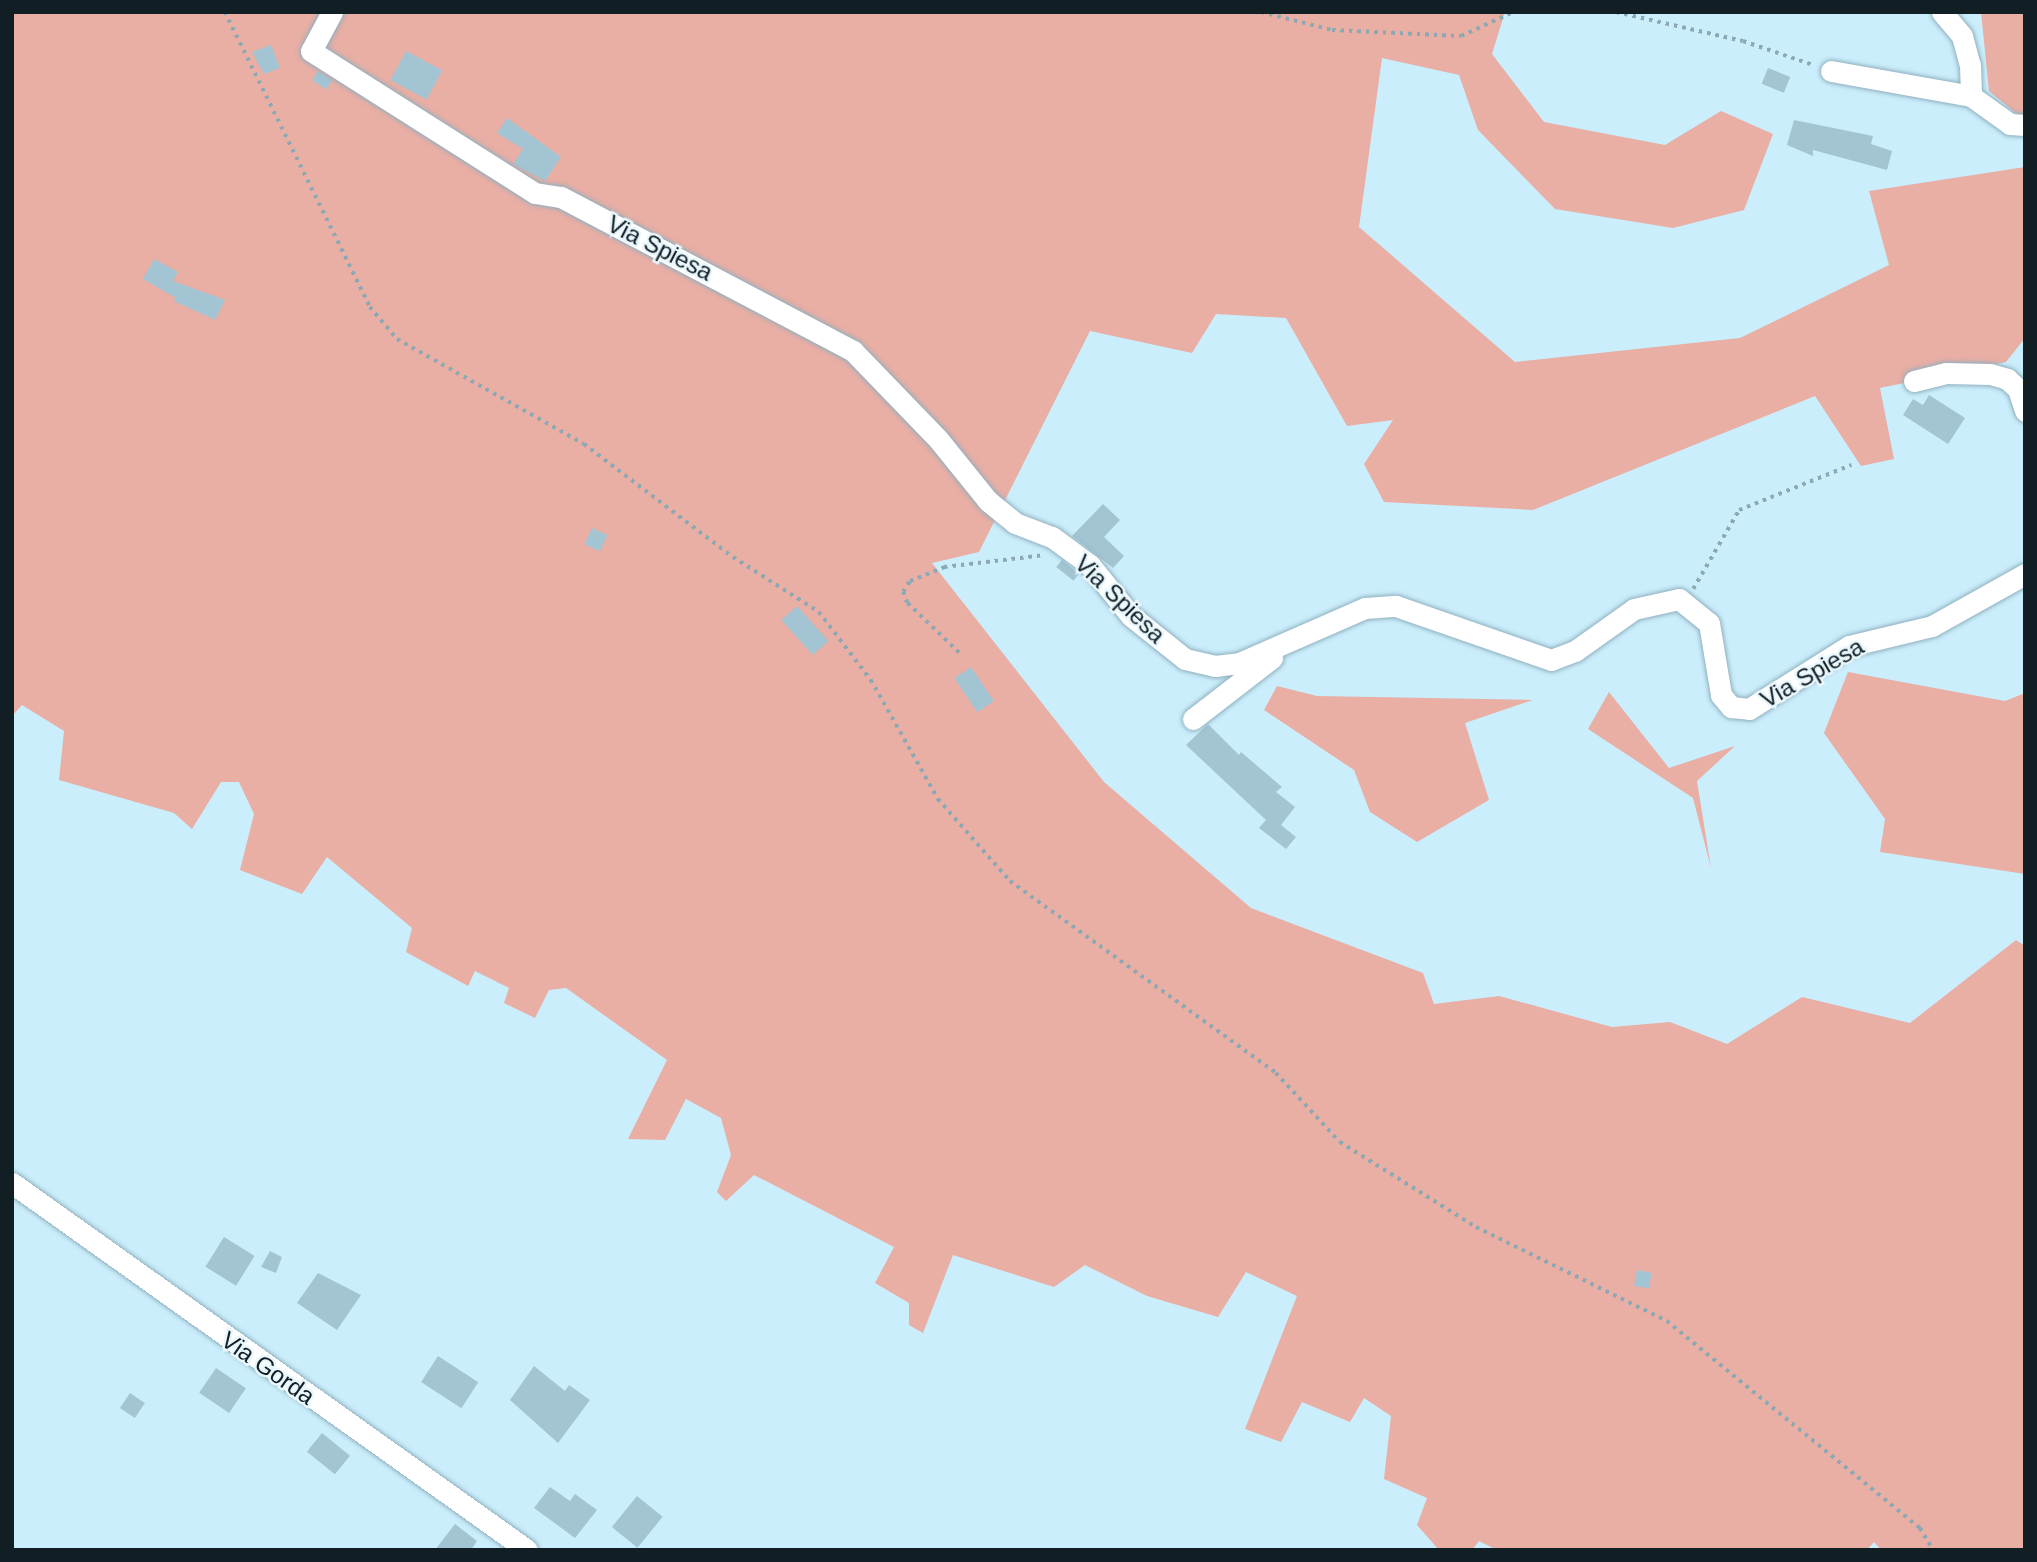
<!DOCTYPE html>
<html>
<head>
<meta charset="utf-8">
<style>
  body { margin:0 }
  #map { position:relative; width:2037px; height:1562px; overflow:hidden; background:#cbeefc; font-family:Arial,sans-serif }
  div>[style] { position:absolute }
  .green>* { inset:0; background:#e9aea4 }
  .building>* { inset:0; background:#a3c5d3; transform-origin:0 0 }
  .path>* { height:3.5px; margin-top:-1.75px; transform-origin:0; background:repeating-linear-gradient(90deg,#8ca8b3 0 3.5px,transparent 0 8.5px) }
  .roads { filter:drop-shadow(0 0 2px #90b0bf) drop-shadow(0 0 2px #90b0bf) }
  .minor>* { height:21px; margin:-10.5px; padding:0 10.5px; transform-origin:10.5px; border-radius:10.5px; background:#fff }
  span { translate:-50% -50%; white-space:nowrap; text-align:center; line-height:1.15; -webkit-text-stroke:5px #e9f7fd; paint-order:stroke }
  .street-label { font-size:24px; color:#111e23 }
  .frame { position:absolute; inset:0; border:14px solid #111e23; pointer-events:none }
</style>
</head>
<body>
<div id="map">
  <div class="green">
    <div style="clip-path:polygon(12px 12px,1505px 12px,1492px 54px,1544px 122px,1665px 145px,1721px 111px,1773px 134px,1744px 210px,1673px 228px,1555px 209px,1478px 130px,1459px 75px,1382px 58px,1359px 227px,1515px 362px,1740px 338px,1889px 265px,1869px 191px,2025px 167px,2025px 338px,2006px 362px,1880px 388px,1894px 459px,1861px 466px,1815px 396px,1533px 510px,1384px 502px,1364px 464px,1393px 420px,1347px 426px,1286px 318px,1216px 314px,1192px 353px,1090px 331px,979px 552px,932px 563px,1104px 782px,1251px 908px,1423px 973px,1434px 1004px,1499px 996px,1612px 1027px,1670px 1022px,1727px 1044px,1802px 997px,1910px 1023px,2016px 940px,2025px 946px,2025px 1550px,1881px 1550px,1874px 1542px,1867px 1550px,1497px 1550px,1479px 1541px,1472px 1550px,1439px 1550px,1417px 1525px,1427px 1498px,1384px 1479px,1391px 1416px,1364px 1398px,1350px 1422px,1302px 1402px,1281px 1442px,1245px 1429px,1297px 1296px,1246px 1272px,1218px 1317px,1147px 1296px,1085px 1265px,1054px 1287px,953px 1255px,923px 1333px,909px 1325px,909px 1303px,875px 1283px,894px 1247px,754px 1175px,726px 1201px,717px 1192px,731px 1155px,721px 1118px,686px 1099px,665px 1140px,628px 1139px,667px 1060px,566px 988px,549px 990px,535px 1018px,504px 1003px,509px 988px,475px 971px,468px 986px,406px 952px,412px 928px,327px 857px,302px 894px,240px 870px,254px 814px,239px 782px,221px 782px,192px 829px,174px 813px,59px 780px,64px 731px,22px 705px,12px 716px)"></div>
    <div style="clip-path:polygon(1981px 12px,2025px 12px,2025px 114px,2018px 115px,1989px 91px)"></div>
    <div style="clip-path:polygon(1848px 672px,2005px 701px,2025px 693px,2025px 874px,1880px 852px,1885px 819px,1824px 733px)"></div>
    <div style="clip-path:polygon(1277px 686px,1317px 696px,1533px 700px,1465px 723px,1489px 800px,1417px 842px,1370px 812px,1354px 770px,1264px 710px)"></div>
    <div style="clip-path:polygon(1609px 692px,1669px 768px,1735px 746px,1697px 781px,1711px 868px,1693px 798px,1588px 729px)"></div>
  </div>
  <div class="building">
    <div style="clip-path:polygon(271px 45px,280px 68px,264px 74px,252px 52px)"></div>
    <div style="left:406px;top:51px;width:41px;height:33px;rotate:28deg"></div>
    <div style="left:1768px;top:68px;width:24px;height:17px;rotate:22deg"></div>
    <div style="left:318px;top:71px;width:17px;height:11px;rotate:33deg"></div>
    <div style="clip-path:polygon(507px 118px,561px 157px,545px 181px,513px 164px,523px 149px,497px 133px)"></div>
    <div style="clip-path:polygon(1794px 120px,1873px 136px,1871px 144px,1892px 151px,1887px 170px,1813px 150px,1813px 156px,1787px 145px)"></div>
    <div style="clip-path:polygon(154px 259px,178px 272px,173px 281px,225px 300px,215px 320px,174px 301px,176px 298px,143px 279px)"></div>
    <div style="clip-path:polygon(1929px 395px,1965px 418px,1948px 444px,1903px 415px,1913px 399px,1923px 405px)"></div>
    <div style="clip-path:polygon(1103px 504px,1120px 520px,1104px 537px,1124px 556px,1113px 568px,1072px 536px)"></div>
    <div style="left:592px;top:528px;width:17px;height:18px;rotate:25deg"></div>
    <div style="left:1062px;top:560px;width:22px;height:9px;rotate:39deg"></div>
    <div style="left:797px;top:606px;width:47px;height:21px;rotate:48deg"></div>
    <div style="left:971px;top:667px;width:41px;height:20px;rotate:56deg"></div>
    <div style="clip-path:polygon(1208px 724px,1239px 755px,1241px 752px,1282px 787px,1276px 792px,1295px 807px,1281px 825px,1296px 837px,1286px 849px,1259px 828px,1266px 820px,1186px 745px)"></div>
    <div style="left:224px;top:1237px;width:36px;height:35px;rotate:32deg"></div>
    <div style="clip-path:polygon(270px 1251px,282px 1257px,276px 1273px,261px 1267px)"></div>
    <div style="left:1637px;top:1270px;width:15px;height:16px;rotate:11deg"></div>
    <div style="clip-path:polygon(318px 1273px,361px 1295px,337px 1330px,297px 1303px)"></div>
    <div style="left:438px;top:1356px;width:48px;height:31px;rotate:33deg"></div>
    <div style="clip-path:polygon(534px 1366px,565px 1391px,569px 1385px,590px 1400px,558px 1443px,510px 1400px)"></div>
    <div style="left:216px;top:1368px;width:36px;height:30px;rotate:34deg"></div>
    <div style="left:130px;top:1393px;width:18px;height:18px;rotate:34deg"></div>
    <div style="left:322px;top:1433px;width:36px;height:24px;rotate:39deg"></div>
    <div style="clip-path:polygon(550px 1487px,570px 1501px,575px 1494px,597px 1510px,575px 1538px,534px 1508px)"></div>
    <div style="left:637px;top:1496px;width:33px;height:40px;rotate:39deg"></div>
    <div style="clip-path:polygon(455px 1524px,477px 1541px,471px 1550px,435px 1550px)"></div>
  </div>
  <div class="path">
    <div style="left:225px;top:12px;width:329px;rotate:63.8deg"></div>
    <div style="left:370px;top:307px;width:42px;rotate:49.8deg"></div>
    <div style="left:397px;top:339px;width:214px;rotate:29.3deg"></div>
    <div style="left:584px;top:444px;width:187px;rotate:37.2deg"></div>
    <div style="left:733px;top:557px;width:102px;rotate:32.6deg"></div>
    <div style="left:819px;top:612px;width:86px;rotate:52.6deg"></div>
    <div style="left:871px;top:680px;width:137px;rotate:60.6deg"></div>
    <div style="left:938px;top:799px;width:109px;rotate:48.7deg"></div>
    <div style="left:1010px;top:881px;width:328px;rotate:35.8deg"></div>
    <div style="left:1276px;top:1073px;width:94px;rotate:47.2deg"></div>
    <div style="left:1340px;top:1142px;width:160px;rotate:32deg"></div>
    <div style="left:1476px;top:1227px;width:213px;rotate:26.2deg"></div>
    <div style="left:1667px;top:1321px;width:327px;rotate:39.3deg"></div>
    <div style="left:1920px;top:1528px;width:26px;rotate:59deg"></div>
    <div style="left:1261px;top:12px;width:73px;rotate:14.2deg"></div>
    <div style="left:1332px;top:30px;width:129px;rotate:2.7deg"></div>
    <div style="left:1461px;top:36px;width:57px;rotate:-24.8deg"></div>
    <div style="left:1616px;top:12px;width:130px;rotate:12.9deg"></div>
    <div style="left:1743px;top:41px;width:74px;rotate:18.9deg"></div>
    <div style="left:1693px;top:589px;width:91px;rotate:-59.8deg"></div>
    <div style="left:1739px;top:510px;width:121px;rotate:-21.9deg"></div>
    <div style="left:959px;top:653px;width:72px;rotate:-136.1deg"></div>
    <div style="left:907px;top:603px;width:12px;rotate:-110deg"></div>
    <div style="left:903px;top:592px;width:13px;rotate:-58deg"></div>
    <div style="left:910px;top:581px;width:37px;rotate:-22deg"></div>
    <div style="left:944px;top:567px;width:101px;rotate:-6.8deg"></div>
  </div>
  <div class="roads">
    <div class="minor">
      <div style="left:332px;top:12px;width:44px;rotate:118.3deg"></div>
      <div style="left:311px;top:51px;width:265px;rotate:32.4deg"></div>
      <div style="left:535px;top:193px;width:26px;rotate:9deg"></div>
      <div style="left:561px;top:197px;width:330px;rotate:27.8deg"></div>
      <div style="left:853px;top:351px;width:122px;rotate:46deg"></div>
      <div style="left:938px;top:439px;width:80px;rotate:51.1deg"></div>
      <div style="left:988px;top:501px;width:35px;rotate:39deg"></div>
      <div style="left:1015px;top:523px;width:40px;rotate:21deg"></div>
      <div style="left:1052px;top:537px;width:47px;rotate:36.4deg"></div>
      <div style="left:1090px;top:565px;width:65px;rotate:51.2deg"></div>
      <div style="left:1131px;top:616px;width:69px;rotate:38.5deg"></div>
      <div style="left:1185px;top:659px;width:31px;rotate:13deg"></div>
      <div style="left:1215px;top:666px;width:24px;rotate:-7deg"></div>
      <div style="left:1239px;top:663px;width:137px;rotate:-23.6deg"></div>
      <div style="left:1365px;top:608px;width:31px;rotate:-4deg"></div>
      <div style="left:1396px;top:606px;width:164px;rotate:19.2deg"></div>
      <div style="left:1551px;top:660px;width:26px;rotate:-21deg"></div>
      <div style="left:1575px;top:651px;width:72px;rotate:-35.4deg"></div>
      <div style="left:1634px;top:609px;width:46px;rotate:-12.5deg"></div>
      <div style="left:1679px;top:599px;width:38px;rotate:39deg"></div>
      <div style="left:1709px;top:623px;width:73px;rotate:80.5deg"></div>
      <div style="left:1721px;top:695px;width:16px;rotate:50deg"></div>
      <div style="left:1731px;top:707px;width:18px;rotate:6deg"></div>
      <div style="left:1749px;top:709px;width:118px;rotate:-32.2deg"></div>
      <div style="left:1849px;top:646px;width:85px;rotate:-13.5deg"></div>
      <div style="left:1932px;top:626px;width:107px;rotate:-29.2deg"></div>
      <div style="left:1942px;top:12px;width:31px;rotate:50deg"></div>
      <div style="left:1962px;top:36px;width:30px;rotate:75deg"></div>
      <div style="left:1970px;top:65px;width:31px;rotate:88deg"></div>
      <div style="left:1971px;top:96px;width:48px;rotate:35.7deg"></div>
      <div style="left:2010px;top:124px;width:15px;rotate:4deg"></div>
      <div style="left:1831px;top:71px;width:142px;rotate:10.1deg"></div>
      <div style="left:1914px;top:381px;width:33px;rotate:-14deg"></div>
      <div style="left:1946px;top:373px;width:44px;rotate:1.3deg"></div>
      <div style="left:1990px;top:374px;width:18px;rotate:16deg"></div>
      <div style="left:2007px;top:379px;width:15px;rotate:42deg"></div>
      <div style="left:2018px;top:389px;width:23px;rotate:72deg"></div>
      <div style="left:1193px;top:719px;width:100px;rotate:-37.7deg"></div>
      <div style="left:12px;top:1183px;width:632px;rotate:35.47deg"></div>
    </div>
  </div>
  <div class="street-label">
    <span style="left:660px;top:248px;rotate:27deg">Via Spiesa</span>
    <span style="left:1120px;top:599px;rotate:44deg">Via Spiesa</span>
    <span style="left:1812px;top:673px;rotate:-30deg">Via Spiesa</span>
    <span style="left:268px;top:1368px;rotate:35deg">Via Gorda</span>
  </div>
  <div class="frame"></div>
</div>
</body>
</html>
